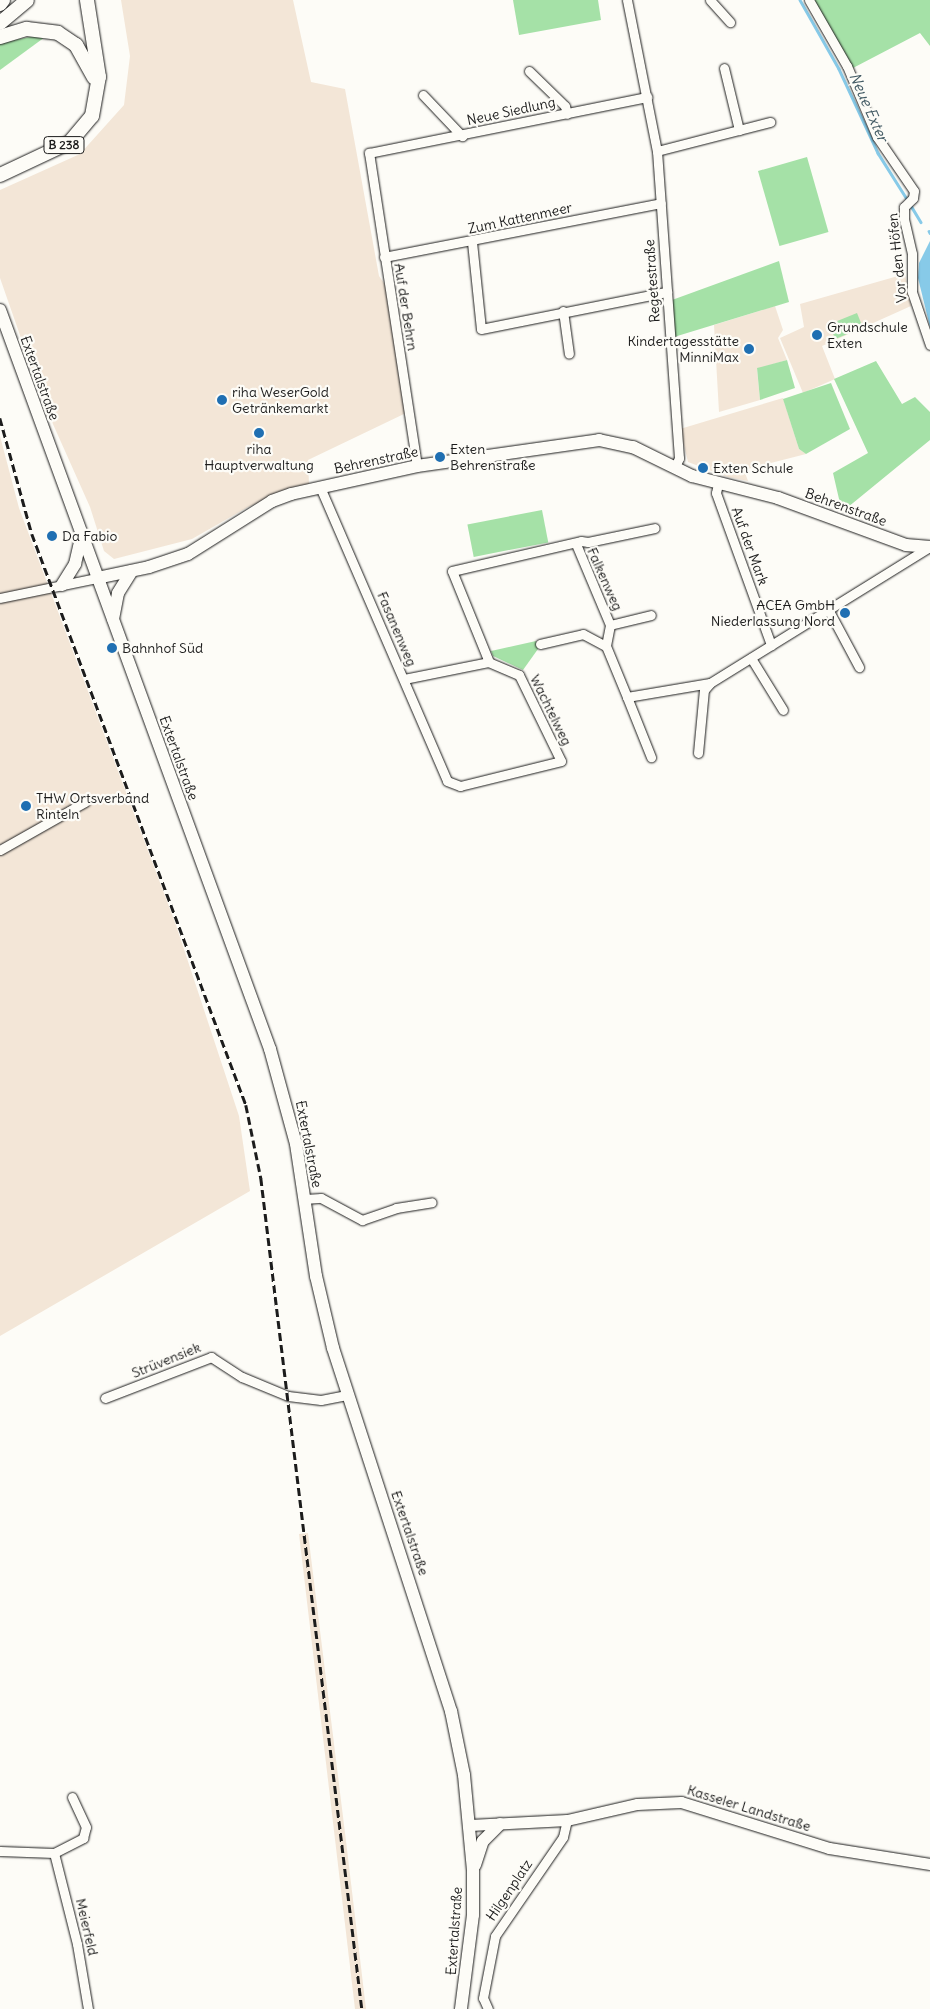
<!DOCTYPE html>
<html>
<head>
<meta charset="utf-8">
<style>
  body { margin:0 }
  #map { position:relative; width:930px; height:2009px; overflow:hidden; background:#fdfcf7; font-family:Delius,sans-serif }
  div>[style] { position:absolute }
  .built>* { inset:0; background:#f3e6d7 }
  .green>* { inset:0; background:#a5e1a7; transform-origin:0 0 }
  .water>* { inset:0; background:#87cae8 }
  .stream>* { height:2.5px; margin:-1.25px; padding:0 1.25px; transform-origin:1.25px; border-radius:1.25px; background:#87cae8 }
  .roads { filter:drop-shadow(0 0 1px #1c1c1c) drop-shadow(0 0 1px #1c1c1c) }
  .minor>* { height:9px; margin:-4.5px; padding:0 4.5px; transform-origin:4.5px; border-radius:4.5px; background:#fdfcf7 }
  .tertiary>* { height:11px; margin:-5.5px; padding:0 5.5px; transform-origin:5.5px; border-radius:5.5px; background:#fdfcf7 }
  .secondary>* { height:12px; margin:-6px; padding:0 6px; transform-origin:6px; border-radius:6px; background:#fdfcf7 }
  .primary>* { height:14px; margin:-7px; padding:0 7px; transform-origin:7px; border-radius:7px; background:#fdfcf7 }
  .rail>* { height:2.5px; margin-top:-1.25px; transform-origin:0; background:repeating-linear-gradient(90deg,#1c1c1c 0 8px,transparent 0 12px) }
  .dots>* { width:14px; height:14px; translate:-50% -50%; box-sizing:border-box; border:2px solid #fdfcf7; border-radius:50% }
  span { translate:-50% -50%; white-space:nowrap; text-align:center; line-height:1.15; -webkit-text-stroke:4.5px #fdfcf7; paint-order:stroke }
  .shield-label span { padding:1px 4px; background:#fdfcf7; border:1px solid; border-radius:4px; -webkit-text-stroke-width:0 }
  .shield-label { font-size:12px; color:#1c1c1c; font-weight:700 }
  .street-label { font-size:14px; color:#1c1c1c }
  .poi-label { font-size:14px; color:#1c1c1c }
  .left { translate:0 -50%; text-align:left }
  .right { translate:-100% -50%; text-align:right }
  .water-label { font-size:15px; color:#415963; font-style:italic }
</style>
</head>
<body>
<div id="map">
  <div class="built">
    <div style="clip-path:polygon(121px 0,293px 0,311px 82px,345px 89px,379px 276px,386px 286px,406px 413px,308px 460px,309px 484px,248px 507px,192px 539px,114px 559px,104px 551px,90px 507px,44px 404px,0 278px,0 190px,80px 154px,124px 105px,130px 56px)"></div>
    <div style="clip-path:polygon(905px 274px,911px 306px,822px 346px,835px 379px,803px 393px,780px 338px,804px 327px,800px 304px)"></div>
    <div style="clip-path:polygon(775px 306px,783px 330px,778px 338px,787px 360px,757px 369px,760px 400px,719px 412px,714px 325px)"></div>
    <div style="clip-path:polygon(783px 398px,799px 449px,806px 454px,744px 470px,748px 481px,728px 477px,688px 462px,680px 429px)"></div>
    <div style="clip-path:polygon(0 436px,19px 508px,176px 925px,239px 1116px,250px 1191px,0 1336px)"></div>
    <div style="clip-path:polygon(308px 1533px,346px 1841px,366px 2009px,355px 2009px,299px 1534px)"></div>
  </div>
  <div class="green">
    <div style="clip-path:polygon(513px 0,598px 0,601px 20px,519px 35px)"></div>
    <div style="clip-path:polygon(814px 0,930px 0,930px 46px,920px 33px,853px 68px)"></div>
    <div style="clip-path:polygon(39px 35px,45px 37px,0 70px,0 43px)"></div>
    <div style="left:807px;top:157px;width:78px;height:51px;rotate:74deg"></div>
    <div style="clip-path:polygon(779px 261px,789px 302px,674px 337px,672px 300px)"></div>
    <div style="left:857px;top:313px;width:16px;height:30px;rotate:68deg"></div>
    <div style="clip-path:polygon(787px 360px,795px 388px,760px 400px,757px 368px)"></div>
    <div style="clip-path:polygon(876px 361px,902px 404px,915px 397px,930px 412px,930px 440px,842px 512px,833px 473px,868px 453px,834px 379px)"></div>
    <div style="clip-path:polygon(831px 383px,850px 429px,806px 454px,799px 449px,783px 399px)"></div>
    <div style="left:542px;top:510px;width:33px;height:76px;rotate:79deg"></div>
    <div style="clip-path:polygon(536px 641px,538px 649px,523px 670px,493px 656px,491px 651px)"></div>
  </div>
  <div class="water">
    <div style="clip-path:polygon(930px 241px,930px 327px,918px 278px,919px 263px)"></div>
  </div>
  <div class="stream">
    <div style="left:800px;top:0;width:79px;rotate:60.5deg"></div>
    <div style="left:839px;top:69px;width:93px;rotate:65.1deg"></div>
    <div style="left:878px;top:153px;width:54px;rotate:57.8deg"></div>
    <div style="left:910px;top:204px;width:21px;rotate:59deg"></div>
    <div style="left:929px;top:231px;width:2px;rotate:63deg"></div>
  </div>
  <div class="roads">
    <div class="minor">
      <div style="left:627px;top:0;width:154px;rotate:78.8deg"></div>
      <div style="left:657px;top:151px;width:308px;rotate:85.9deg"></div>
      <div style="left:679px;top:458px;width:10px;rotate:114deg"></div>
      <div style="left:710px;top:0;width:30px;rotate:48deg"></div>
      <div style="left:809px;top:0;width:76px;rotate:60.1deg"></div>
      <div style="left:847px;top:66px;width:77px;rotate:67.1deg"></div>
      <div style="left:877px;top:137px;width:65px;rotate:55.6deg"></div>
      <div style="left:914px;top:191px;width:7px;rotate:98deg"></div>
      <div style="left:913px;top:198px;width:13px;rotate:135deg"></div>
      <div style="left:904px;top:207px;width:12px;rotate:90deg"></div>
      <div style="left:904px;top:219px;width:36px;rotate:77deg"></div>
      <div style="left:912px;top:254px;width:38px;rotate:90deg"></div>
      <div style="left:912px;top:292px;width:56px;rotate:71.2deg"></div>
      <div style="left:724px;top:68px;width:64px;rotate:76.4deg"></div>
      <div style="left:529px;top:71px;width:50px;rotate:44.2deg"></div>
      <div style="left:565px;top:106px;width:8px;rotate:76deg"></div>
      <div style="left:423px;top:95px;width:57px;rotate:46.4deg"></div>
      <div style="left:657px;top:151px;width:117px;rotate:-14.4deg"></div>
      <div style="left:472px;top:242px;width:87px;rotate:84.1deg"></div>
      <div style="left:481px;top:329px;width:190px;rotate:-11.3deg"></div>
      <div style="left:384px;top:257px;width:282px;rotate:-11deg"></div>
      <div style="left:563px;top:311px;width:43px;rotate:82.1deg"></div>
      <div style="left:417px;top:466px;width:317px;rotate:-98.7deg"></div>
      <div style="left:369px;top:153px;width:284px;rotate:-11.4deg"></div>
      <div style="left:718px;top:484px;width:9px;rotate:103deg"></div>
      <div style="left:716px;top:493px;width:162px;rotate:70.1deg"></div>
      <div style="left:320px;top:487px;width:320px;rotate:66.6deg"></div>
      <div style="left:447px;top:781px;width:14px;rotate:21deg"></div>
      <div style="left:460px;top:786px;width:104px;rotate:-13.9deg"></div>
      <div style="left:561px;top:761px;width:96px;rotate:-116deg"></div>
      <div style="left:519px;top:675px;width:33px;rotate:-157deg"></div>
      <div style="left:489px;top:662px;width:98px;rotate:-112.1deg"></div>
      <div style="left:452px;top:571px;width:132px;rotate:-13.1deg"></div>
      <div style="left:581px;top:541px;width:7px;rotate:8deg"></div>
      <div style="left:588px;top:542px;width:68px;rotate:-11.8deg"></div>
      <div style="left:576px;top:544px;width:88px;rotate:67.2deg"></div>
      <div style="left:610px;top:625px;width:21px;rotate:101deg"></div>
      <div style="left:606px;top:646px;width:55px;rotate:67.6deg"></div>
      <div style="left:627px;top:697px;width:84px;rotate:-9.6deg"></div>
      <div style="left:0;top:598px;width:99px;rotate:-11.7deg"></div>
      <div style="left:828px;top:609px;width:66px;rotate:61.9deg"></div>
      <div style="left:610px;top:625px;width:42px;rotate:-13.7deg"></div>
      <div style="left:540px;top:644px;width:44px;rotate:-13.1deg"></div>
      <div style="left:583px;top:634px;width:26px;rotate:28deg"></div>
      <div style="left:751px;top:658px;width:61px;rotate:58.4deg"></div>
      <div style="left:404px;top:679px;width:87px;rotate:-11.3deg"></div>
      <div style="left:627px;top:697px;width:65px;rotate:68.2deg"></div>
      <div style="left:698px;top:753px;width:63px;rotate:-84.6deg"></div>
      <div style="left:704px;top:690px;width:9px;rotate:-49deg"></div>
      <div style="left:710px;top:683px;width:256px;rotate:-31.8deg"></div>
      <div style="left:0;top:850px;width:98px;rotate:-29.5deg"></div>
      <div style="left:305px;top:1199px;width:16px;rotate:-4deg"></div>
      <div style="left:321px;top:1198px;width:47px;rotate:28.2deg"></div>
      <div style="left:362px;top:1220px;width:36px;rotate:-19deg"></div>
      <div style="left:396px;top:1208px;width:36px;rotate:-9deg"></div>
      <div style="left:105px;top:1398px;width:114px;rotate:-21.1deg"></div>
      <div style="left:211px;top:1357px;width:37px;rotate:33deg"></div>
      <div style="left:242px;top:1377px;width:50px;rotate:22.4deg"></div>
      <div style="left:288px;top:1396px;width:33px;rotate:7deg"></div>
      <div style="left:321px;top:1400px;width:26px;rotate:-11deg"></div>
      <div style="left:0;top:1851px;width:54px;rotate:2.1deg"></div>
      <div style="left:54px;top:1853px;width:33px;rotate:-27deg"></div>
      <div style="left:83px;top:1838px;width:11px;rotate:-75deg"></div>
      <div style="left:86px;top:1827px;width:33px;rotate:-115deg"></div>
      <div style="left:54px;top:1853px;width:94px;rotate:75.8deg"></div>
      <div style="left:77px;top:1944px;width:66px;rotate:80.4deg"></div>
      <div style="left:488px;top:2009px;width:12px;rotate:-114deg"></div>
      <div style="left:483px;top:1998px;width:63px;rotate:-79deg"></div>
      <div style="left:495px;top:1936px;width:120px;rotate:-55.5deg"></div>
      <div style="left:563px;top:1837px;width:17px;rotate:-77deg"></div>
    </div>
    <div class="tertiary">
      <div style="left:470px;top:1825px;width:97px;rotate:-3deg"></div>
      <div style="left:567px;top:1820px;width:72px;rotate:-12.9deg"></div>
      <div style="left:637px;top:1804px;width:44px;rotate:-2.6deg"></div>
      <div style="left:681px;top:1802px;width:155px;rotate:17.3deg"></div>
      <div style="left:829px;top:1848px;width:102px;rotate:9deg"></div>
    </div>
    <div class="secondary">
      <div style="left:0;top:310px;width:787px;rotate:69.93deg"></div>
      <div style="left:270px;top:1049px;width:98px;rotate:74.7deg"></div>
      <div style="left:296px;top:1144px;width:134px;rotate:81.4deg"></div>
      <div style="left:316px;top:1276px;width:74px;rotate:76.7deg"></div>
      <div style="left:333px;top:1348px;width:382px;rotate:72deg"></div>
      <div style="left:451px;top:1711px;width:65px;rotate:78.5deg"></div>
      <div style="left:464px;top:1775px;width:95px;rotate:84.6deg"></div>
      <div style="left:473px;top:1870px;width:45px;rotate:90deg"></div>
      <div style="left:473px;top:1915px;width:95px;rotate:97.3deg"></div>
      <div style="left:97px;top:578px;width:53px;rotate:-11.9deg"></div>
      <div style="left:149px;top:567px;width:41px;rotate:-18.4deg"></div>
      <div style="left:188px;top:554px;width:99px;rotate:-32.2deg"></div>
      <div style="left:272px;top:501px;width:20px;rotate:-20deg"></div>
      <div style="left:291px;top:494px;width:129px;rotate:-12.5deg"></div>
      <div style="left:417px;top:466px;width:184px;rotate:-8.1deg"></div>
      <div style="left:599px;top:440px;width:35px;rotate:12deg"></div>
      <div style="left:633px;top:447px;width:66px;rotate:26.2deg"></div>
      <div style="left:692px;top:476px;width:89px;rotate:14.3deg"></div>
      <div style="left:778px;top:498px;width:136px;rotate:20.2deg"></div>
      <div style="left:906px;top:545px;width:24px;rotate:5deg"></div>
      <div style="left:62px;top:585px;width:25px;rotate:-58deg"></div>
      <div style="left:75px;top:564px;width:27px;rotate:-77deg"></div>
      <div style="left:113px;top:619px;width:26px;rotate:-79deg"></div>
      <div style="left:118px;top:593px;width:26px;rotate:-58deg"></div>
      <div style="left:475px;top:1865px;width:25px;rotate:-72deg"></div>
      <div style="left:483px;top:1841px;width:24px;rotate:-45deg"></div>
    </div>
    <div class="primary">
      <div style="left:0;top:4px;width:5px;rotate:-53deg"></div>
      <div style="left:0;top:23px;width:35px;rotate:-40deg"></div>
      <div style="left:0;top:37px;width:28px;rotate:-17deg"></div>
      <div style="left:27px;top:29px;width:31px;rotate:7deg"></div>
      <div style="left:58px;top:33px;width:22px;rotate:34deg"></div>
      <div style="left:76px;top:45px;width:37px;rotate:61deg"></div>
      <div style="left:0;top:175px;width:77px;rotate:-25.2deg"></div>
      <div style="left:70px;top:142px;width:34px;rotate:-50deg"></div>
      <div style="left:92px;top:116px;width:40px;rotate:-80deg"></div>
      <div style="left:99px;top:77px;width:78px;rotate:-98.9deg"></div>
    </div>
  </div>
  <div class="rail">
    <div style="left:0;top:418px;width:120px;rotate:74.6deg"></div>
    <div style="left:32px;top:534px;width:610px;rotate:69.45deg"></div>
    <div style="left:246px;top:1105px;width:75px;rotate:78.4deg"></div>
    <div style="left:261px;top:1178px;width:837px;rotate:83.07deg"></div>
  </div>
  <div class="dots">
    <div style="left:817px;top:335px;background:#1f6fb2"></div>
    <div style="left:749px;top:349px;background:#1f6fb2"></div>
    <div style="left:222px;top:400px;background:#1f6fb2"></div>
    <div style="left:259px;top:433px;background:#1f6fb2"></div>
    <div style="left:440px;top:457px;background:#1f6fb2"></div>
    <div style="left:703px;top:468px;background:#1f6fb2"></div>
    <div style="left:52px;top:536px;background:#1f6fb2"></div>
    <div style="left:845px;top:613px;background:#1f6fb2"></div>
    <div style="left:112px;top:648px;background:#1f6fb2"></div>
    <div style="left:26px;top:806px;background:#1f6fb2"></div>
  </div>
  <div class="shield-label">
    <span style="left:64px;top:145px">B 238</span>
  </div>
  <div class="street-label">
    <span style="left:511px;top:111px;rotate:-12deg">Neue Siedlung</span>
    <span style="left:520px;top:218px;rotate:-12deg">Zum Kattenmeer</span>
    <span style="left:897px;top:258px;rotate:-96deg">Vor den Höfen</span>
    <span style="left:652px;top:281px;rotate:-94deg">Regetestraße</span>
    <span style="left:406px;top:307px;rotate:81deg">Auf der Behrn</span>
    <span style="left:40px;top:378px;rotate:70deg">Extertalstraße</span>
    <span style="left:376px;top:460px;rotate:-12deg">Behrenstraße</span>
    <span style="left:846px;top:507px;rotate:20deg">Behrenstraße</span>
    <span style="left:750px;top:546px;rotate:70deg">Auf der Mark</span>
    <span style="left:605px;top:579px;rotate:66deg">Falkenweg</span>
    <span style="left:397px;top:629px;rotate:67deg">Fasanenweg</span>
    <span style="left:551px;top:710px;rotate:64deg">Wachtelweg</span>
    <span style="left:179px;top:758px;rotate:70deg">Extertalstraße</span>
    <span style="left:309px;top:1144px;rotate:79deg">Extertalstraße</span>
    <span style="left:166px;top:1360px;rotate:-22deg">Strüvensiek</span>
    <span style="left:410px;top:1533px;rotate:71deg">Extertalstraße</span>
    <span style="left:749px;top:1808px;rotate:17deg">Kasseler Landstraße</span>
    <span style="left:509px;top:1890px;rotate:-56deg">Hilgenplatz</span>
    <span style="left:87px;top:1927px;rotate:77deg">Meierfeld</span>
    <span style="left:454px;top:1931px;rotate:-86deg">Extertalstraße</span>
  </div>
  <div class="poi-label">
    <span class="left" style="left:827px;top:335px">Grundschule<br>Exten</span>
    <span class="right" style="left:739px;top:349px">Kindertagesstätte<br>MinniMax</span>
    <span class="left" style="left:232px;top:400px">riha WeserGold<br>Getränkemarkt</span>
    <span style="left:259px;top:457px">riha<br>Hauptverwaltung</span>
    <span class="left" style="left:450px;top:457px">Exten<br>Behrenstraße</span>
    <span class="left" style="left:713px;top:468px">Exten Schule</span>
    <span class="left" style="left:62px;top:536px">Da Fabio</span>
    <span class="right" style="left:835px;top:613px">ACEA GmbH<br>Niederlassung Nord</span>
    <span class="left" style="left:122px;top:648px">Bahnhof Süd</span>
    <span class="left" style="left:36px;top:806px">THW Ortsverband<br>Rinteln</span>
  </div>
  <div class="water-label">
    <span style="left:869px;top:107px;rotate:66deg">Neue Exter</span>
  </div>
</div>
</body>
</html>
